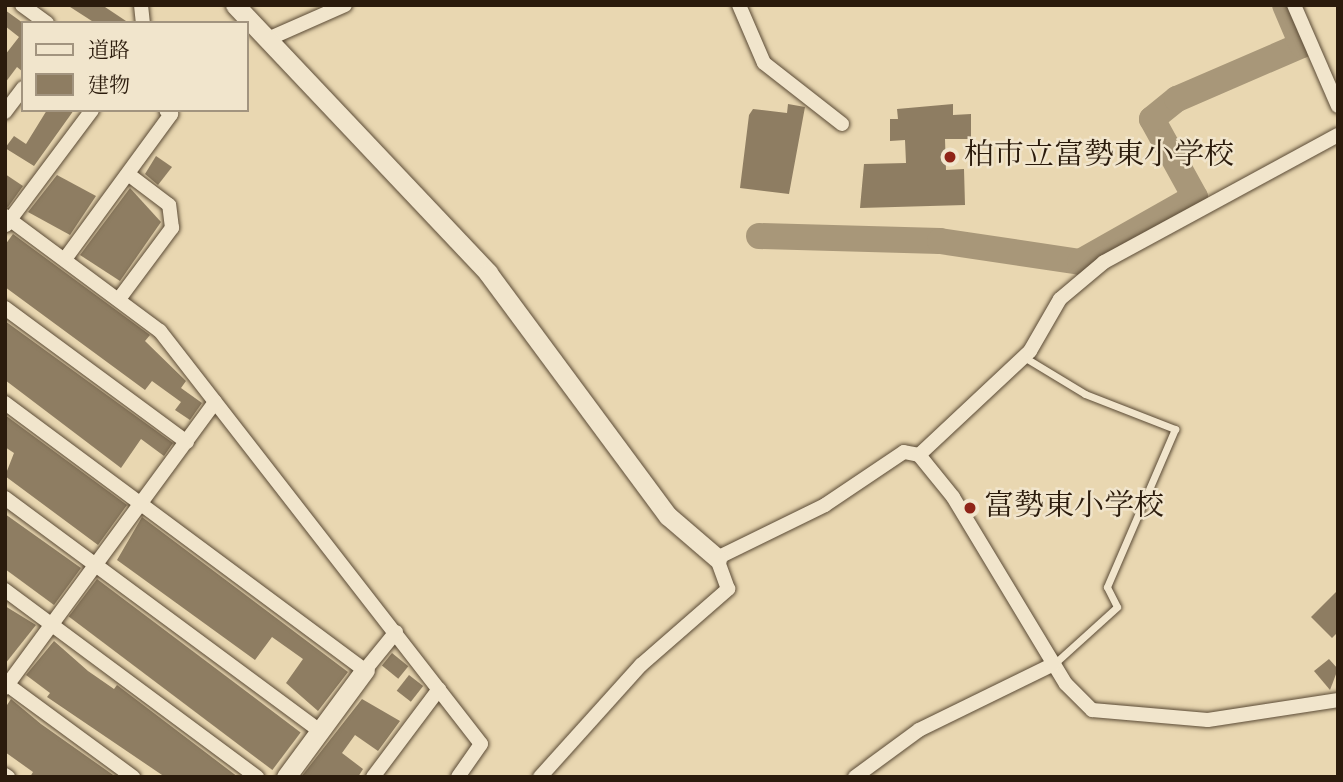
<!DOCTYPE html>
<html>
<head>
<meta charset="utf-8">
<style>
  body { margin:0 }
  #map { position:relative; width:1343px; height:782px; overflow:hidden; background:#e9d7b1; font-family:"Sorts Mill Goudy","Noto Serif JP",serif }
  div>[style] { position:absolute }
  .river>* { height:26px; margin:-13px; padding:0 13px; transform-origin:13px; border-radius:13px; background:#a89779 }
  .building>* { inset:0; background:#8e7d62; transform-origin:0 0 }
  .roads { filter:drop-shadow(0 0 2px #5a4a35) drop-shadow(0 0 2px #5a4a35) }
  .lane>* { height:7px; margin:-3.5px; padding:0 3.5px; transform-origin:3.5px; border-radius:3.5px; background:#f1e5cc }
  .street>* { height:14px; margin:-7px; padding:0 7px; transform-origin:7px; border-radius:7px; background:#f1e5cc }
  .secondary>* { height:19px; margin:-9.5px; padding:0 9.5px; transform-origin:9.5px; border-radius:9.5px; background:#f1e5cc }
  .dots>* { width:19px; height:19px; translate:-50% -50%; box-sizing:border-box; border:4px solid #f1e5cc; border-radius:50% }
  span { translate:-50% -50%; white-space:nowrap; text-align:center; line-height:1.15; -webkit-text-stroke:5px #f1e5cc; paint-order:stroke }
  .poi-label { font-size:30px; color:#2b1b0c }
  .left { translate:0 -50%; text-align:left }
  .frame { position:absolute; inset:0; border:7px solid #2b1b0c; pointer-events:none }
  .legend { position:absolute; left:21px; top:21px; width:228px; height:91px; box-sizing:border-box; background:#f1e5cc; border:2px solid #a2947f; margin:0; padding:9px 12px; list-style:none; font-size:21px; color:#2b1b0c }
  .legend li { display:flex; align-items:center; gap:14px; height:35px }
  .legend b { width:35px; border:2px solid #a2947f }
</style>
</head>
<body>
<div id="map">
  <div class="river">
    <div style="left:759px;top:236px;width:181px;rotate:1.6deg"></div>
    <div style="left:940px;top:241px;width:142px;rotate:8.5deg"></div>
    <div style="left:1080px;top:262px;width:132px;rotate:-29.5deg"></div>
    <div style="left:1195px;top:197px;width:89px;rotate:-118.9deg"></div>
    <div style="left:1152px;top:119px;width:32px;rotate:-39deg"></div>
    <div style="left:1177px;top:99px;width:136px;rotate:-23.4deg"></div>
    <div style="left:1302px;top:45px;width:43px;rotate:-113deg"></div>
  </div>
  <div class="building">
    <div style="clip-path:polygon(67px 5px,102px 5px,129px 23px,95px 23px)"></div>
    <div style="clip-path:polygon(5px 10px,23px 23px,23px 72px,17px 67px,5px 83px,5px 55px,19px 37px,5px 26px)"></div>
    <div style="clip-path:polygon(788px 104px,805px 107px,789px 194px,740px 188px,749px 115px,753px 109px,787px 113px)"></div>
    <div style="clip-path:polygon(953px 104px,953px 115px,971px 114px,971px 139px,945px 139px,946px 170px,964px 169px,965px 205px,860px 208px,864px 164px,906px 163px,905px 140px,890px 141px,890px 119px,898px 119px,897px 109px)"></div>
    <div style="clip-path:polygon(47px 110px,74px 110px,34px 166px,5px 148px,14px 136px,26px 144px)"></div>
    <div style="clip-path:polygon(156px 156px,172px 167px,158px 185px,145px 174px)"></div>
    <div style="clip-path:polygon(5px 174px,23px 186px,8px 207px,5px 206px)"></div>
    <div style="clip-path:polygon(57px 175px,96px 196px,70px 235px,28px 212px)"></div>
    <div style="clip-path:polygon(130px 188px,161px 222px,120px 281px,80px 255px)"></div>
    <div style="clip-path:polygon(13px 234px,150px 335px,145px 341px,186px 381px,181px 388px,202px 403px,190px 420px,175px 410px,181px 402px,152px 381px,145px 390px,5px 287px,5px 245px)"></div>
    <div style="clip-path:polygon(5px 321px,173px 443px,164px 456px,141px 439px,121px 468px,5px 380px)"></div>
    <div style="clip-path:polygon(5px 415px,127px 505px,98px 545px,5px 476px,14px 453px,5px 447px)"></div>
    <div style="clip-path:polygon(5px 514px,81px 568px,54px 605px,5px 569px)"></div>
    <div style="clip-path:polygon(142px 517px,348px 672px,318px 711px,286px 683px,303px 659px,272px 637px,255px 660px,117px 560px)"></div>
    <div style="left:97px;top:579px;width:255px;height:47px;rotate:37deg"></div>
    <div style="clip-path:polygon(1338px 590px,1338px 632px,1332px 638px,1311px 617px)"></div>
    <div style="clip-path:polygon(5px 606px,36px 625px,5px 664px)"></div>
    <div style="clip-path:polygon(54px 641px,88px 671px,114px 689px,117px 685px,238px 777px,165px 777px,47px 697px,50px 693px,26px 675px)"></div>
    <div style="left:392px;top:653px;width:21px;height:16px;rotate:39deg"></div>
    <div style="clip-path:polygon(1329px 659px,1338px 669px,1330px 690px,1314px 671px)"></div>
    <div style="left:409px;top:675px;width:18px;height:20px;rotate:38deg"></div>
    <div style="clip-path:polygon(11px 699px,41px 724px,116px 777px,30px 777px,33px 772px,5px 752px,5px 708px)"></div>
    <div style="clip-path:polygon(362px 699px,400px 721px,378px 751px,355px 735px,342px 753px,363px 769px,358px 777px,301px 777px)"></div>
  </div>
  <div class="roads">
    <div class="lane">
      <div style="left:1024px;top:357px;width:71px;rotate:31.2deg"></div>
      <div style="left:1085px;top:394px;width:97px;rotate:21.3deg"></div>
      <div style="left:1175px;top:429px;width:172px;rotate:113.3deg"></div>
      <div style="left:1107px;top:587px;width:22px;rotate:63deg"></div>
      <div style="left:1117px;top:607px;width:85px;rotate:137.9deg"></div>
    </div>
    <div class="street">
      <div style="left:22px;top:5px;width:31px;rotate:36deg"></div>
      <div style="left:141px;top:5px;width:18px;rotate:84deg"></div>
      <div style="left:739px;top:5px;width:63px;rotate:66.7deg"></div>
      <div style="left:764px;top:63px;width:99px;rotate:38deg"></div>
      <div style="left:1294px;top:5px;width:110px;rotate:66.5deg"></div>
      <div style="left:268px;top:39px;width:84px;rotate:-23.8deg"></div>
      <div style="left:5px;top:112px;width:30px;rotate:-53deg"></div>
      <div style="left:5px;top:216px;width:193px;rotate:36.6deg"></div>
      <div style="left:160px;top:331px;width:523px;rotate:52.14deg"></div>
      <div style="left:481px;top:744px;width:40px;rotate:124.9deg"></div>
      <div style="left:6px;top:225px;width:144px;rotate:-53.2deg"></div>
      <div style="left:65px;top:259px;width:180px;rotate:-53.8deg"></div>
      <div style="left:171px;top:114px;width:6px;rotate:-141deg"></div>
      <div style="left:119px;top:299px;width:89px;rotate:-53.3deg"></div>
      <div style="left:172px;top:228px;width:23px;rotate:-97deg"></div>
      <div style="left:169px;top:205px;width:51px;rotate:-142.9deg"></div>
      <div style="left:5px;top:308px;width:226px;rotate:36.4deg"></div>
      <div style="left:5px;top:403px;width:448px;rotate:36.6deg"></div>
      <div style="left:365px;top:670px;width:49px;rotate:-50.8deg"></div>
      <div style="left:919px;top:455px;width:152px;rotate:-43.1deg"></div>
      <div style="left:1030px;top:351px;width:60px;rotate:-60deg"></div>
      <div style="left:1060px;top:299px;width:57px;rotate:-40.1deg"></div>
      <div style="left:1104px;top:262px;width:266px;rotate:-28.5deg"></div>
      <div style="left:5px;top:498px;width:392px;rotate:36.5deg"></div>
      <div style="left:5px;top:590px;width:314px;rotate:36.6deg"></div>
      <div style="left:5px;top:683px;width:159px;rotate:36.3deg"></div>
      <div style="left:5px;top:688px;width:355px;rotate:-53.7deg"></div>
      <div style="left:5px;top:775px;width:4px;rotate:34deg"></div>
      <div style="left:373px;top:777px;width:110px;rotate:-53.1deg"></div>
      <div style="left:540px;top:777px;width:151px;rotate:-48deg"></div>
      <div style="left:641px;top:665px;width:116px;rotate:-41.1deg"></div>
      <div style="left:728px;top:589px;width:33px;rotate:-110deg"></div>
      <div style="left:717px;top:558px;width:120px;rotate:-26.1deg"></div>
      <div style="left:825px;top:505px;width:95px;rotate:-33.9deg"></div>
      <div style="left:904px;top:452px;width:15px;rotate:11deg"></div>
      <div style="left:919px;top:455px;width:54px;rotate:51deg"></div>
      <div style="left:953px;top:497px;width:218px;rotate:58.9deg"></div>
      <div style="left:1066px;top:684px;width:37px;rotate:45deg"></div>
      <div style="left:1092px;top:710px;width:116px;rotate:4.9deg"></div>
      <div style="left:1208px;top:720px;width:132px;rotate:-8.7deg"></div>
      <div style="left:855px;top:777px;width:79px;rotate:-36.3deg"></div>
      <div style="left:919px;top:730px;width:150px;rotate:-26.1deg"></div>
    </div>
    <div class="secondary">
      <div style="left:235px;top:5px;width:369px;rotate:46.6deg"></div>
      <div style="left:488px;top:273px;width:302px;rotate:53.5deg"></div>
      <div style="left:668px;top:516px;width:65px;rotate:40.6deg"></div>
      <div style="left:286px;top:777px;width:133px;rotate:-53.6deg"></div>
    </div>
  </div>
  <div class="dots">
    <div style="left:950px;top:157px;background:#8f2418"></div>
    <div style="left:970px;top:508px;background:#8f2418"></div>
  </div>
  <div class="poi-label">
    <span class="left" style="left:964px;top:157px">柏市立富勢東小学校</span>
    <span class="left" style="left:984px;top:508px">富勢東小学校</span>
  </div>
  <div class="frame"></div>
  <ul class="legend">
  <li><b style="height:9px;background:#f1e5cc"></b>道路</li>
  <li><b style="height:19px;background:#8e7d62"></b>建物</li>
  </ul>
</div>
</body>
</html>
